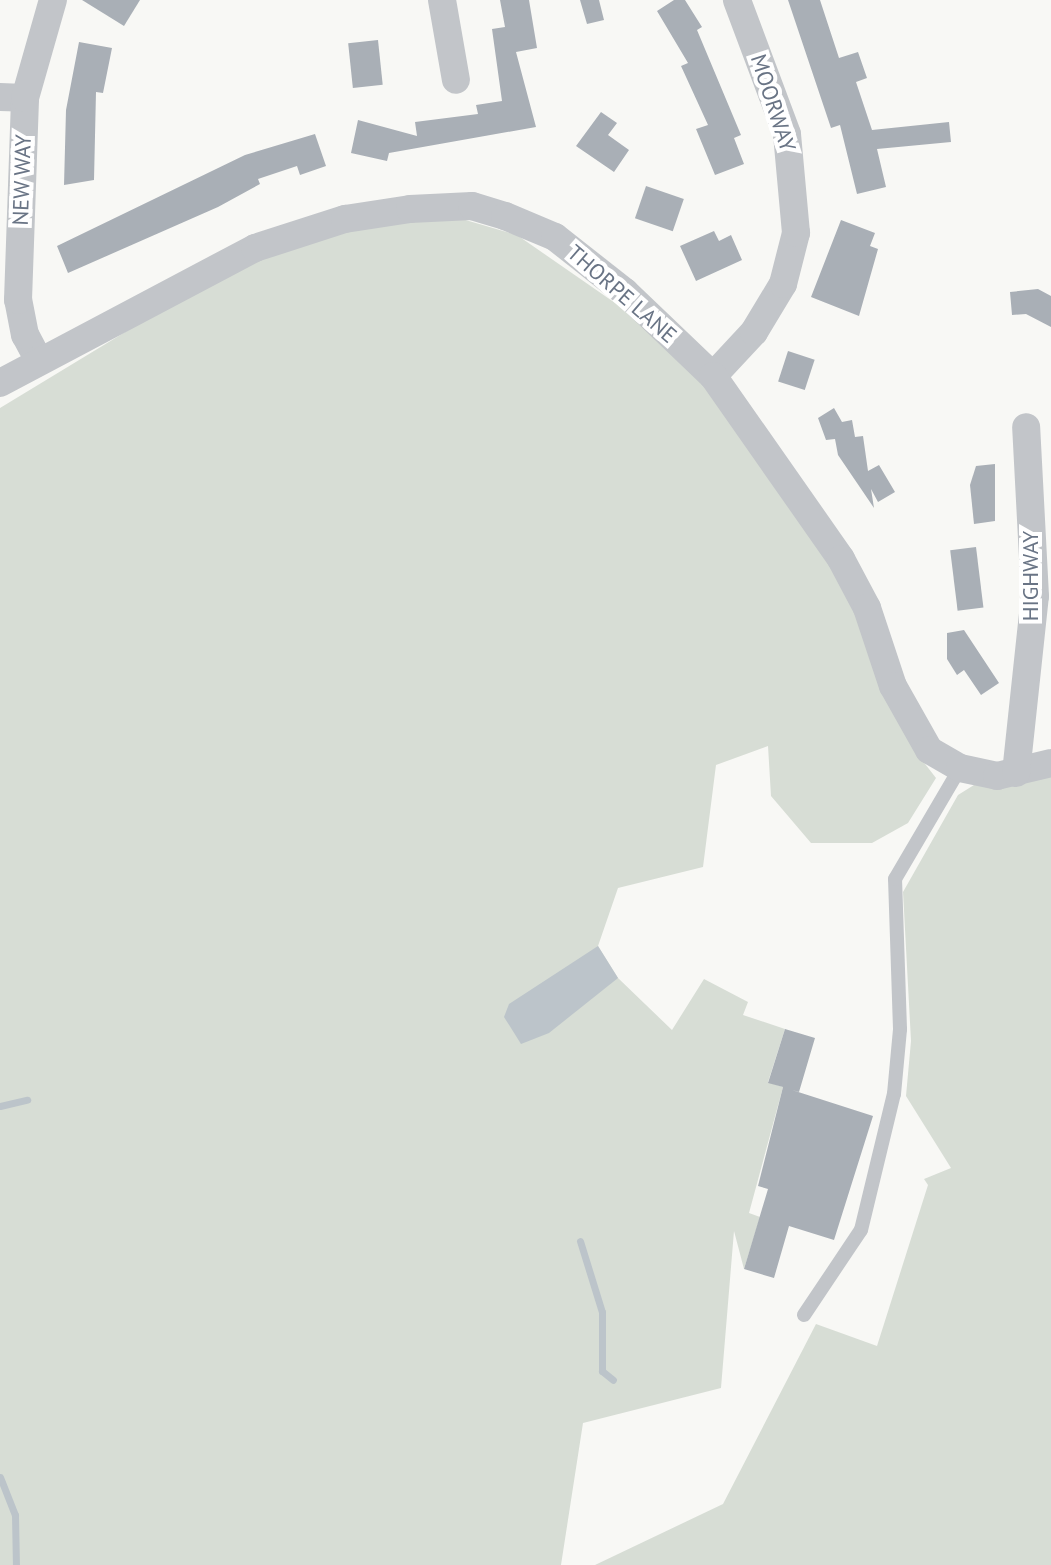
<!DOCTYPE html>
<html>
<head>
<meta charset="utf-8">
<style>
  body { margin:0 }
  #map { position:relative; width:1051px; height:1565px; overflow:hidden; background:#f8f8f5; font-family:"PT Sans",sans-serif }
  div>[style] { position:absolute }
  .green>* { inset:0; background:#d7ddd5 }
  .water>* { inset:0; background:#bcc4ca }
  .stream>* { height:7px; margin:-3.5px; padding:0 3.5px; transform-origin:3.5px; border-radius:3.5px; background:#bcc4ca }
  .building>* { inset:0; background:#a9afb6; transform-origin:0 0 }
  .lane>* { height:14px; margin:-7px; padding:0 7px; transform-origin:7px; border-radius:7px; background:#c2c5c9 }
  .street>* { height:28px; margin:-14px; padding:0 14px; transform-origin:14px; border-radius:14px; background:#c2c5c9 }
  span { translate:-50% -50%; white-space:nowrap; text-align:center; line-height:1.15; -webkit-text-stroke:8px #fff; paint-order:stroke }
  .street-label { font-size:22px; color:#697485 }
</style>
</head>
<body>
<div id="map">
  <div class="green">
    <div style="clip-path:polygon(445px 214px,517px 235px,631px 314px,706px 384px,827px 536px,915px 751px,936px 778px,908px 823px,872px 843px,811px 843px,771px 796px,768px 746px,716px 765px,703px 867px,618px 888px,598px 946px,618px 978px,672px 1030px,704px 979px,748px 1002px,743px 1015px,785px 1029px,768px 1082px,783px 1087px,749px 1213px,760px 1217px,744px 1269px,734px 1231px,721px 1388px,583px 1423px,561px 1565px,0 1565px,0 408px,244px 260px,337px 231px)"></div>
    <div style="clip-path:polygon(1051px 773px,1051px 1565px,595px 1565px,723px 1504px,816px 1324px,877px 1346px,928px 1185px,924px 1179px,951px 1168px,906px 1096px,911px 1041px,903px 892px,958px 795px,974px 785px)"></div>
  </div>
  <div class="water">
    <div style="clip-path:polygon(598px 946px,618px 978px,549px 1033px,521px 1044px,504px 1017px,509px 1004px)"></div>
  </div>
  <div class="stream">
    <div style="left:0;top:1106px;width:28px;rotate:-13deg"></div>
    <div style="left:580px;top:1241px;width:74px;rotate:72.8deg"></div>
    <div style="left:602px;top:1312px;width:59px;rotate:90deg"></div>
    <div style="left:602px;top:1371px;width:14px;rotate:39deg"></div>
    <div style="left:0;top:1477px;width:41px;rotate:68.5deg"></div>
    <div style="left:15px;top:1515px;width:50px;rotate:88.9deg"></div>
  </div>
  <div class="building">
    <div style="clip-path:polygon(82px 0,140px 0,124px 26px)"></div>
    <div style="clip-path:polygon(500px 0,529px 0,537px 48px,516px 52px,536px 127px,389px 153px,387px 161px,351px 153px,358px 120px,417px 136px,415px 122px,478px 114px,476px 105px,502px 101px,492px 29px,505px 27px)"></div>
    <div style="clip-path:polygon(580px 0,599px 0,604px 20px,587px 24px)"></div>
    <div style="clip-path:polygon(674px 0,685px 0,702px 27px,697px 30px,741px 135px,734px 138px,744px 164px,715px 175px,696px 129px,708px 125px,681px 66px,688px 63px,657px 11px)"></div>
    <div style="clip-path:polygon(788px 0,820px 0,839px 58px,858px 52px,867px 78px,856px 82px,872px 130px,949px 122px,951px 142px,877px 149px,886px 187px,857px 194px,840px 125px,831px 128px)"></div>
    <div style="left:378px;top:40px;width:45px;height:30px;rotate:84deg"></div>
    <div style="clip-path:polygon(79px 42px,112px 48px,103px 93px,96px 92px,94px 180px,64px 185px,66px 110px)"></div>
    <div style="clip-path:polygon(601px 112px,617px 123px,608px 135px,629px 150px,614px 172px,576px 146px)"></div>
    <div style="clip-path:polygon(315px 134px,326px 166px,300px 175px,297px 166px,258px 179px,260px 184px,218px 207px,68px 273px,57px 246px,245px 155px)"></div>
    <div style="left:646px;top:186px;width:40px;height:34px;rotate:19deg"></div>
    <div style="clip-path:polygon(841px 220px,875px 233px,870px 246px,878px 249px,859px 316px,811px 297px)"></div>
    <div style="clip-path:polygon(714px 231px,719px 241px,731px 235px,742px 260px,696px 281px,680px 246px)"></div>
    <div style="clip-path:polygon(1038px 289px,1051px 296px,1051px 327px,1026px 314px,1012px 315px,1010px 292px)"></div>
    <div style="left:788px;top:351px;width:28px;height:32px;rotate:18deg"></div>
    <div style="clip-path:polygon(834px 408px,842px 422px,852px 420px,855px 437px,863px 436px,868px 471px,879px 465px,895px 492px,878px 502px,871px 489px,874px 508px,838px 455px,835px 439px,826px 440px,818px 418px)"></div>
    <div style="clip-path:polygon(995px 464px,995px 521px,974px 524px,970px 485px,976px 466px)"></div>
    <div style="left:976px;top:547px;width:61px;height:26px;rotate:83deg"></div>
    <div style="clip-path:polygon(964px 630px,999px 683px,981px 695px,964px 670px,957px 675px,947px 659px,947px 633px)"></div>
    <div style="clip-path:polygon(785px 1029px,815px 1038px,799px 1092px,792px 1090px,873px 1116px,834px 1240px,789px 1226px,774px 1278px,744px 1269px,768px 1189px,758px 1186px,783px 1087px,768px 1083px)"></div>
  </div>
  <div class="lane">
    <div style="left:804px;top:1315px;width:102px;rotate:-56.2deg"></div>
    <div style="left:861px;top:1230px;width:140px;rotate:-76.4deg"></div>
    <div style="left:894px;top:1094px;width:65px;rotate:-84.7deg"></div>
    <div style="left:900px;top:1029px;width:150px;rotate:-91.9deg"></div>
    <div style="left:895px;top:879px;width:129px;rotate:-59.6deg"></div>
  </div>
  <div class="street">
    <div style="left:442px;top:0;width:81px;rotate:80.1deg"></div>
    <div style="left:0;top:97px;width:25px;rotate:2deg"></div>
    <div style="left:38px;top:359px;width:27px;rotate:-118deg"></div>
    <div style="left:25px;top:335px;width:36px;rotate:-101deg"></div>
    <div style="left:18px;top:300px;width:202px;rotate:-88deg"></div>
    <div style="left:25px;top:98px;width:102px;rotate:-74.1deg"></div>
    <div style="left:713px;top:376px;width:60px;rotate:-47deg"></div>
    <div style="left:754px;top:332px;width:56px;rotate:-58.9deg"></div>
    <div style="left:783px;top:284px;width:53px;rotate:-75.7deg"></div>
    <div style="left:796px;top:233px;width:99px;rotate:-95.2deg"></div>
    <div style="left:787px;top:134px;width:143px;rotate:-110.5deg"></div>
    <div style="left:0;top:383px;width:289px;rotate:-27.9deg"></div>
    <div style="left:255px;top:248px;width:95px;rotate:-17.9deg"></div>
    <div style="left:345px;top:219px;width:66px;rotate:-8.7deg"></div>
    <div style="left:410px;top:209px;width:62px;rotate:-2.8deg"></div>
    <div style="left:472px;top:206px;width:34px;rotate:17deg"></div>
    <div style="left:505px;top:216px;width:54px;rotate:22.8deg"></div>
    <div style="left:555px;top:237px;width:89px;rotate:38.2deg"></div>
    <div style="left:625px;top:292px;width:122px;rotate:43.7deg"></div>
    <div style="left:713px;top:376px;width:223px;rotate:55deg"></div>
    <div style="left:841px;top:559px;width:55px;rotate:62deg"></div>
    <div style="left:867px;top:608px;width:82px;rotate:71.6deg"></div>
    <div style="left:893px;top:686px;width:73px;rotate:60.6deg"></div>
    <div style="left:929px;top:750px;width:36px;rotate:30deg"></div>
    <div style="left:960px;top:768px;width:38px;rotate:12deg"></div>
    <div style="left:997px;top:776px;width:56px;rotate:-13.5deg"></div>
    <div style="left:1016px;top:773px;width:178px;rotate:-83.9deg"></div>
    <div style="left:1035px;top:596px;width:169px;rotate:-93deg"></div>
  </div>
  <div class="street-label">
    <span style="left:773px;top:103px;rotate:72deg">MOORWAY</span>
    <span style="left:22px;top:180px;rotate:-88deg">NEW WAY</span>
    <span style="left:622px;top:294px;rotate:41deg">THORPE LANE</span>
    <span style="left:1031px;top:576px;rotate:-90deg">HIGHWAY</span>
  </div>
</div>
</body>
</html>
